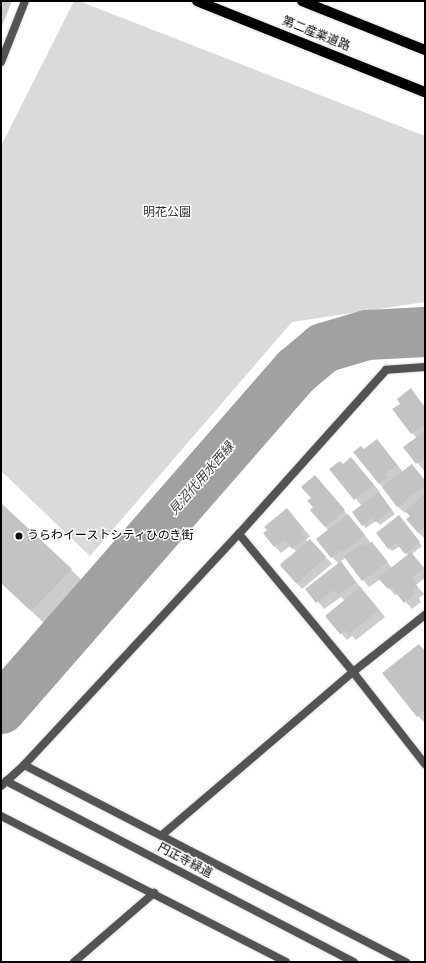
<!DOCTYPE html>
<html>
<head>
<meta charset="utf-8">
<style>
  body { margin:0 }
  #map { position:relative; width:426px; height:963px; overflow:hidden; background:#fff; font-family:"Asap Condensed","Noto Sans JP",sans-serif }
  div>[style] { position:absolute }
  .green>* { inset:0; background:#dadada }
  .shadow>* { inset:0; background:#0003 }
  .river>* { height:50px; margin:-25px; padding:0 25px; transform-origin:25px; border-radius:25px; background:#a1a1a1 }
  .building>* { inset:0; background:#c3c3c3; transform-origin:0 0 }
  .roads { filter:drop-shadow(0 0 1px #dbdbdb) drop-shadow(0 0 1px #dbdbdb) }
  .service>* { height:8px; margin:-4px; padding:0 4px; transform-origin:4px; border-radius:4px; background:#535353 }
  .pedestrian>* { height:8px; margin:-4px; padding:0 4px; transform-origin:4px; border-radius:4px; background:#535353 }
  .minor>* { height:8px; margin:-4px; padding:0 4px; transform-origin:4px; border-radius:4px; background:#535353 }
  .primary>* { height:10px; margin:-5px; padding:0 5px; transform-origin:5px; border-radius:5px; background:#000 }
  .dots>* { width:11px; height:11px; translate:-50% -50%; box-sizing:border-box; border:2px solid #fff; border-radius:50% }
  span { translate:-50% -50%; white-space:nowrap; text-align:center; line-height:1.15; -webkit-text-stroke:3px #fff; paint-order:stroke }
  .street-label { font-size:12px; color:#000 }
  .park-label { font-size:12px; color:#313131 }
  .poi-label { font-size:12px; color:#000 }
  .left { translate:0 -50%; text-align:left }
  .water-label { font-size:13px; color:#424242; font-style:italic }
  .frame { position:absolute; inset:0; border:2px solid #000; pointer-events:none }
</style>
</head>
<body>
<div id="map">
  <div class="green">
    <div style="clip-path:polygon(74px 1px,79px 1px,425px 136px,425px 302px,292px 322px,90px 556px,1px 471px,1px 146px)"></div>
  </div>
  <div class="shadow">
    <div style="clip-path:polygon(1px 1px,12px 1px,2px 26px,1px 26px)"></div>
    <div style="clip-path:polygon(411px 390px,425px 407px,425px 472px,405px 447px,417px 439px,394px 409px,401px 404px)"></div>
    <div style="clip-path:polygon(383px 447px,403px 472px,412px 465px,425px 480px,425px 539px,418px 532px,411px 516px,407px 511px,405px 513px,398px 507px,355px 452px)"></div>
    <div style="clip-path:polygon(351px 458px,380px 492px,378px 493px,395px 514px,380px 525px,376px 521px,366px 528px,363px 525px,362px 506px,330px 469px,343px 465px)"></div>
    <div style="clip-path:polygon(321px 483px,392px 568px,408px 555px,400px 546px,392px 551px,389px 548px,402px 520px,422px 546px,412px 554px,425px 570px,425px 578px,416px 585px,424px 594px,419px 598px,421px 602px,412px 609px,398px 593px,395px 595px,381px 579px,369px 587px,345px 558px,340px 562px,385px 617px,356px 640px,352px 636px,347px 640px,326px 616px,345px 601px,341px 597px,324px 609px,307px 589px,339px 564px,332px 557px,329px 531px,311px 510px,314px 507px,312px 498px)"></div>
    <div style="clip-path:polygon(1px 504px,83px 581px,44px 623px,1px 583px)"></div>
    <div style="clip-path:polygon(287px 510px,310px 536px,306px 540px,308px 542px,310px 540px,332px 564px,302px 589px,280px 564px,296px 551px,290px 546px,281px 553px,264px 534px)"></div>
    <div style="clip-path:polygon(425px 651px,425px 722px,424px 722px,418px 716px)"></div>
  </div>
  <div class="river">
    <div style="left:1px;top:709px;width:449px;rotate:-48.9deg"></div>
    <div style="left:296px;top:371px;width:35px;rotate:-40deg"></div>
    <div style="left:323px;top:348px;width:46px;rotate:-16.5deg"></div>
    <div style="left:367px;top:335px;width:58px;rotate:-3deg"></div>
  </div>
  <div class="building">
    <div style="clip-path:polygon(411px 388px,425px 408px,425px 424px,411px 434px,392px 409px,400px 404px,397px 399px)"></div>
    <div style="clip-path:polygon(425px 431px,425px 458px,416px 464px,403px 447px)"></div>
    <div style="clip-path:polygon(377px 439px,397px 465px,385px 474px,388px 477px,379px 484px,353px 452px,361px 446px,364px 449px)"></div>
    <div style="clip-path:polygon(351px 457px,374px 485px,354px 500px,329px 469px,340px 461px,343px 464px)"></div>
    <div style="clip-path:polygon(412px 464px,425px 481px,425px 485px,397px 507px,382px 487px)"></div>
    <div style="clip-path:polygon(315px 475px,345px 510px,325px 527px,310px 510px,313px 507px,307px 501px,311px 498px,301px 487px)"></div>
    <div style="clip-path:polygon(379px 492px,392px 510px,376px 522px,372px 518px,362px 526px,352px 512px)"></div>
    <div style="clip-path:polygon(425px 494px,425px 527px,418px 533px,406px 519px,410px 516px,405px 511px)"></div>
    <div style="clip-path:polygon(1px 503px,72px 569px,31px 611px,1px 583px)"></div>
    <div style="clip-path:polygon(287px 508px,304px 529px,300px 533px,305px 538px,292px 549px,284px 539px,274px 547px,263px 533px,267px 530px,264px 527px)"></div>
    <div style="clip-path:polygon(348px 514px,365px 535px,344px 552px,341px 550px,331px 558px,316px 539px)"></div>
    <div style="clip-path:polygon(399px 515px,420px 542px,405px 554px,396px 543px,388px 549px,376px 533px)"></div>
    <div style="left:310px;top:539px;width:24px;height:40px;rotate:48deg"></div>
    <div style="clip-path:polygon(372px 542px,388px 562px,362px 581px,344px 557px,363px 543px,366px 546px)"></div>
    <div style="clip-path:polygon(411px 552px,424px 568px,411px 578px,418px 587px,413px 591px,415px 594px,404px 603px,391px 587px,388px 589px,378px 578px)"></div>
    <div style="clip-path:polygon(341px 561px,356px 582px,338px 595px,334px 590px,316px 603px,305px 589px)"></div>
    <div style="clip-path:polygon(360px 587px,379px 610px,349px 634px,345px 630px,340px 634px,325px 616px)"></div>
    <div style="clip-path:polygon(419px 644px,425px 651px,425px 710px,417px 717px,382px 673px)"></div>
  </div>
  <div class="roads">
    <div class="service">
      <div style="left:24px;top:765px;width:316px;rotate:-47.1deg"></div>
    </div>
    <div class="pedestrian">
      <div style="left:6px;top:781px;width:392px;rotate:27.5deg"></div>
    </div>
    <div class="minor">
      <div style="left:1px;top:62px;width:66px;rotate:-68.5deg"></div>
      <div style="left:425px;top:367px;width:39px;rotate:176deg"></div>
      <div style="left:386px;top:370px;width:220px;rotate:131.9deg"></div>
      <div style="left:239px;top:534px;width:179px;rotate:50.4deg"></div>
      <div style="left:353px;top:672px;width:117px;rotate:52deg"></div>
      <div style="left:1px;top:786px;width:31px;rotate:-42deg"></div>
      <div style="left:24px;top:765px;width:430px;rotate:27.3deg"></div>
      <div style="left:1px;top:816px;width:320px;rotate:27.1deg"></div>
      <div style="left:162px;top:835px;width:251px;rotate:-40.5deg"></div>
      <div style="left:353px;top:672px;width:92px;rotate:-38.4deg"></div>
      <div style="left:74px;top:962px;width:106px;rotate:-40.8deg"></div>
    </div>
    <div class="primary">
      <div style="left:197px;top:1px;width:245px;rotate:21.8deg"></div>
      <div style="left:302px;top:1px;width:132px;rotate:21.7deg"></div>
    </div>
  </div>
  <div class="dots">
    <div style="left:19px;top:536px;background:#000"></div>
  </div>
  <div class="street-label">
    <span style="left:316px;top:34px;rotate:22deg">第二産業道路</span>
    <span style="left:185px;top:861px;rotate:28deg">円正寺緑道</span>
  </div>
  <div class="park-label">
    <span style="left:167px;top:213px">明花公園</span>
  </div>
  <div class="poi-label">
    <span class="left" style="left:27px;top:536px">うらわイーストシティひのき街</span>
  </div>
  <div class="water-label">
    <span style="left:202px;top:479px;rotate:-49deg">見沼代用水西縁</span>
  </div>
  <div class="frame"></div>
</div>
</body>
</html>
